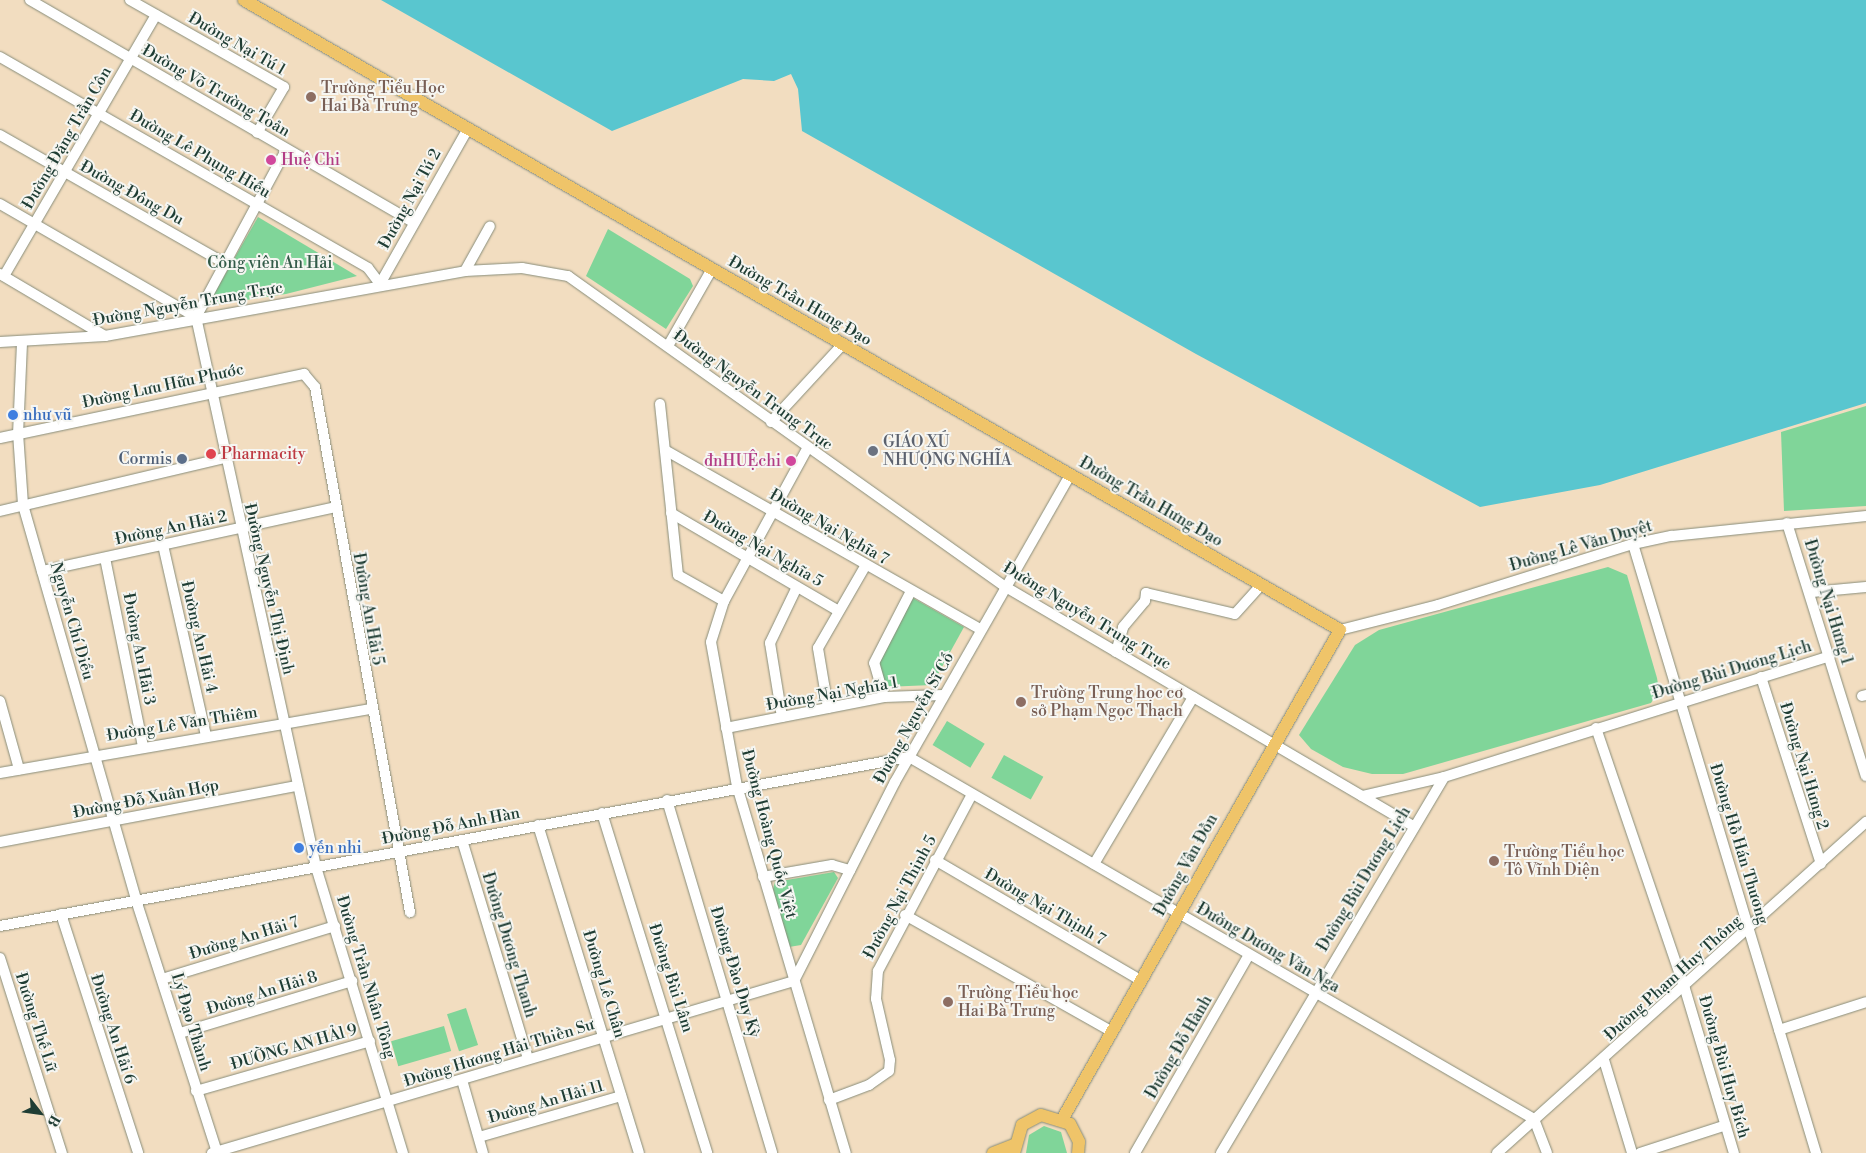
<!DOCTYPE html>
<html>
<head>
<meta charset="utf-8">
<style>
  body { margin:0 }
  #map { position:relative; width:1866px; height:1153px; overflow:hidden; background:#f2ddc0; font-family:"Libre Bodoni",serif }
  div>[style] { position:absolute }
  .green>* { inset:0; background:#80d599; transform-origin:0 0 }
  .water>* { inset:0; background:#59c6cf }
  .roads { filter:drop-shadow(0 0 1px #888d7a) drop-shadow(0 0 1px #888d7a) }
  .minor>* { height:10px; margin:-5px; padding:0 5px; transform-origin:5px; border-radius:5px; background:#fff }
  .major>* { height:12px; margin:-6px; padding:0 6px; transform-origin:6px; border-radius:6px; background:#efc469 }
  .dots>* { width:14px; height:14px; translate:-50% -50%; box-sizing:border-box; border:2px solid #f6f6f2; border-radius:50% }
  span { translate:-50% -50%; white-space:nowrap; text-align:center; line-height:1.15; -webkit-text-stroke:4px #f6f6f2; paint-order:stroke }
  .street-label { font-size:16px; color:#1f3d34 }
  .education-label { font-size:16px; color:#785e54 }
  .left { translate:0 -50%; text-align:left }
  .hotel-label { font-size:16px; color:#b23c85 }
  .right { translate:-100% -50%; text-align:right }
  .park-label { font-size:16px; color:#325b48 }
  .shop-label { font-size:16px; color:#366cbe }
  .worship-label { font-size:16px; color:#5b616d }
  .health-label { font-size:16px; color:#be3a42 }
  .service-label { font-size:16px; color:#4e5e75 }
  .north { position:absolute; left:15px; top:1088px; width:50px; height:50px; -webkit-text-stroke:4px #f6f6f2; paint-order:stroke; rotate:120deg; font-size:14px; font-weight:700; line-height:20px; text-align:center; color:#1f3d34 }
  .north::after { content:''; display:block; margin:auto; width:18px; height:22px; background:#1f3d34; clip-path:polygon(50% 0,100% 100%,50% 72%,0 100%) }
</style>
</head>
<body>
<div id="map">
  <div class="green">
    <div style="clip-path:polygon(258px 217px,357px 276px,286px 294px,207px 306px)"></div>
    <div style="clip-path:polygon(608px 229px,690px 279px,693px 286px,666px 329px,586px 276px)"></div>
    <div style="clip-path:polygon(1866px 406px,1866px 506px,1784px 511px,1781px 432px)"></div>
    <div style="clip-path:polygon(1608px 567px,1627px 575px,1657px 678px,1659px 690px,1651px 703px,1403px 774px,1372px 774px,1343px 767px,1311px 749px,1299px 735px,1355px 645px,1379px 630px)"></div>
    <div style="clip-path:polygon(913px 598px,964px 627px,932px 685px,885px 687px,878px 665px)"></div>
    <div style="left:947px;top:721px;width:44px;height:28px;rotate:31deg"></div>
    <div style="left:1004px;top:755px;width:45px;height:26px;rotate:29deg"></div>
    <div style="clip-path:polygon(834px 872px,838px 878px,801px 945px,789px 947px,773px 889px,775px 882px)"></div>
    <div style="left:466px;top:1008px;width:39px;height:20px;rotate:72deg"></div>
    <div style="left:444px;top:1026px;width:26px;height:55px;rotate:74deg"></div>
    <div style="clip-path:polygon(1044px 1126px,1061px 1132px,1067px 1153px,1026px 1153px,1029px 1135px)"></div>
  </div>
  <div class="water">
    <div style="clip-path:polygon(381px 0,1866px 0,1866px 403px,1600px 485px,1480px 507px,1196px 354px,802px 131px,798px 89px,791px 74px,774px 81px,743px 79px,612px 131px)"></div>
  </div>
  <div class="roads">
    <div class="minor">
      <div style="left:30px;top:0;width:443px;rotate:30.1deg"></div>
      <div style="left:130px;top:0;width:177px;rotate:29.5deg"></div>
      <div style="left:284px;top:87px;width:53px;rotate:120.4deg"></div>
      <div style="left:0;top:57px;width:424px;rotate:29.8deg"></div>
      <div style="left:368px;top:268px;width:20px;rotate:53deg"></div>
      <div style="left:380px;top:284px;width:177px;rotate:-60.5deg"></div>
      <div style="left:0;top:135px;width:257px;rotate:29.7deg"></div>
      <div style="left:286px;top:150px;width:190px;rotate:118.3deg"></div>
      <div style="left:196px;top:317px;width:563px;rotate:77.69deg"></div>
      <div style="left:316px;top:867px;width:299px;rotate:73.1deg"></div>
      <div style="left:0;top:204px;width:226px;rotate:30deg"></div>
      <div style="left:465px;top:271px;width:51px;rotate:-60.9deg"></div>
      <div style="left:0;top:274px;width:122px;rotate:30.6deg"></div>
      <div style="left:4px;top:276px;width:302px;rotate:-59.8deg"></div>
      <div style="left:0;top:342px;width:105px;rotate:-3.3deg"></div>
      <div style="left:105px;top:336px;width:366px;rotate:-10.2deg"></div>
      <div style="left:465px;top:271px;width:57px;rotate:-3deg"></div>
      <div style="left:522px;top:268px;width:47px;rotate:9.9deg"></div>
      <div style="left:568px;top:276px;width:535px;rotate:35.41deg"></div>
      <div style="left:1004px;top:586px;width:474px;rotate:30.4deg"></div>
      <div style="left:22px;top:343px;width:90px;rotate:92.5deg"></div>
      <div style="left:18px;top:433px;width:72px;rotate:86deg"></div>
      <div style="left:23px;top:505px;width:411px;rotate:74deg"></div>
      <div style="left:136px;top:900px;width:266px;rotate:72.2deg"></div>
      <div style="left:668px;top:346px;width:89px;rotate:-60.3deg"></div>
      <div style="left:660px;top:404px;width:172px;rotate:84deg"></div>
      <div style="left:678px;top:575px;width:53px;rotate:29.5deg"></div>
      <div style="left:771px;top:422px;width:106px;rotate:-47.3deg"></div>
      <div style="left:0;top:438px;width:311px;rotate:-11.9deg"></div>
      <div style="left:304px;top:374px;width:17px;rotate:50deg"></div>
      <div style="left:315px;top:387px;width:534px;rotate:79.74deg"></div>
      <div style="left:807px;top:449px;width:173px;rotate:118.6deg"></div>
      <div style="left:724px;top:601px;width:43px;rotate:107.6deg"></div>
      <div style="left:711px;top:642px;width:146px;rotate:79.8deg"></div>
      <div style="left:737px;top:786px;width:383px;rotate:73.5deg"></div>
      <div style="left:665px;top:450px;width:362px;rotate:29.6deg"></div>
      <div style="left:0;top:511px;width:230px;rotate:-13.3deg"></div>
      <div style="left:671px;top:513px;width:194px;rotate:30.3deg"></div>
      <div style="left:1787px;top:523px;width:265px;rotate:72.7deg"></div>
      <div style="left:1633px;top:544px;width:636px;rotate:73.27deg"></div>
      <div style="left:163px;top:545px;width:196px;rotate:77.3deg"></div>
      <div style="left:105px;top:558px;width:192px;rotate:78.6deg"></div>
      <div style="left:42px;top:571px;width:300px;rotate:-12.3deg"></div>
      <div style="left:1812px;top:592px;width:54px;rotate:-5.3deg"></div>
      <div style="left:1340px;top:630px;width:101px;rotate:-14.3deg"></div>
      <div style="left:1438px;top:605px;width:204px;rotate:-17.4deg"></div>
      <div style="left:1633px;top:544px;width:40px;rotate:-12deg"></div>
      <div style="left:1672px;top:536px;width:195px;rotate:-5.9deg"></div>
      <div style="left:1116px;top:652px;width:26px;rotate:-74deg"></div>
      <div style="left:1123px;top:627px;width:34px;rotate:-50deg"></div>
      <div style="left:1145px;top:601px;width:8px;rotate:-83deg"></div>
      <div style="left:1146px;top:593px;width:91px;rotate:13.3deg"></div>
      <div style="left:1235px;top:614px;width:40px;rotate:-48deg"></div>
      <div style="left:1761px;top:677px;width:196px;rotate:72.2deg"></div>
      <div style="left:1862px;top:696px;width:4px;rotate:-14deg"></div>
      <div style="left:884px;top:697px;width:35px;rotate:-106deg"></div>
      <div style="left:874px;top:663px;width:81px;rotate:-62.8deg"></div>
      <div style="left:0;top:701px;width:71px;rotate:74.4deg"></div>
      <div style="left:828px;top:708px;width:61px;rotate:-99.5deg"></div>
      <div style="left:818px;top:648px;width:96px;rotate:-60deg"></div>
      <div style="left:782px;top:717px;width:75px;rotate:-99.2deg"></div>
      <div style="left:770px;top:643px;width:62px;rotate:-64.3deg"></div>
      <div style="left:726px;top:728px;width:161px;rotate:-11.1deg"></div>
      <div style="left:884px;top:697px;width:59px;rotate:-1.9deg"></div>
      <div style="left:1596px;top:728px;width:276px;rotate:71.2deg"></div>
      <div style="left:1685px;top:989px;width:171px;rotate:73.4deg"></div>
      <div style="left:0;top:773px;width:375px;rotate:-9.8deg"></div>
      <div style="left:1362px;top:796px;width:84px;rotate:-13deg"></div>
      <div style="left:1444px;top:777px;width:404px;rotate:-17.4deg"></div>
      <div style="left:667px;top:800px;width:368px;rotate:73.4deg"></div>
      <div style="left:602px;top:813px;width:356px;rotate:72.8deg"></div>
      <div style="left:538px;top:825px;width:343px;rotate:72.9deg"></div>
      <div style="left:462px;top:840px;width:228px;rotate:73.2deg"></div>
      <div style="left:0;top:842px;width:302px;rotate:-10.7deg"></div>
      <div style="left:935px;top:860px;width:238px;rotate:30.3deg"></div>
      <div style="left:1094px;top:864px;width:194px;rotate:-59.3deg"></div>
      <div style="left:763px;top:877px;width:70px;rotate:-9.9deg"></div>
      <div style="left:832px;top:865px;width:19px;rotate:16deg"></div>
      <div style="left:61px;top:914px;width:251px;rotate:72.1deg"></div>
      <div style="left:905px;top:915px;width:236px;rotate:29.4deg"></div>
      <div style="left:0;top:926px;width:925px;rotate:-10.53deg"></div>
      <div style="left:909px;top:757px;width:722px;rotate:30.08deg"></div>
      <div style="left:1534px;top:1119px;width:36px;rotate:69deg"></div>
      <div style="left:0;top:958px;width:205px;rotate:72.4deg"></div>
      <div style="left:162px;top:979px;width:181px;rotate:-17deg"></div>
      <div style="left:794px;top:981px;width:223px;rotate:-63.1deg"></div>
      <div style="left:895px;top:782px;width:353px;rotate:-60.3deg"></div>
      <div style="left:1779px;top:1030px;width:91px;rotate:-17.8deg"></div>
      <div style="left:180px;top:1033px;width:180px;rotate:-16.8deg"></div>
      <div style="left:1604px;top:1060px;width:97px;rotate:73.2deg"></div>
      <div style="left:462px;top:1080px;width:76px;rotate:74deg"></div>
      <div style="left:196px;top:1091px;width:181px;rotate:-16deg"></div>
      <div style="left:829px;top:1100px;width:43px;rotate:-20.6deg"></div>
      <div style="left:869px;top:1085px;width:24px;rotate:-35deg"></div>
      <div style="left:889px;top:1071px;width:11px;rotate:-85deg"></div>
      <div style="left:890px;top:1060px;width:63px;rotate:-102.9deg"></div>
      <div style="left:876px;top:999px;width:28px;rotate:-86deg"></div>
      <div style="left:878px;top:971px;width:200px;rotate:-62deg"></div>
      <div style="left:479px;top:1137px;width:148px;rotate:-16.1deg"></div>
      <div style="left:212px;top:1153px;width:607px;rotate:-16.46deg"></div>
      <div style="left:1135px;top:1153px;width:228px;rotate:-60.1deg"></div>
      <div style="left:1221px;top:1153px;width:437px;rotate:-59.3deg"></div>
      <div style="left:1497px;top:1153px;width:496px;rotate:-41.9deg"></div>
      <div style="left:1640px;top:1153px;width:90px;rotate:-18deg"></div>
    </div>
    <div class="major">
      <div style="left:244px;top:0;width:1264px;rotate:29.89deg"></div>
      <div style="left:1340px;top:630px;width:561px;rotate:119.58deg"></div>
      <div style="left:993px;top:1153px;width:22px;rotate:-21deg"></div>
      <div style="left:1014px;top:1153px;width:29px;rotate:-74deg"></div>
      <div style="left:1022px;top:1125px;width:21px;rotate:-28deg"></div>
      <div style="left:1041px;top:1115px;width:30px;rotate:17deg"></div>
      <div style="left:1070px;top:1124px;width:20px;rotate:63deg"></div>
      <div style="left:1079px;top:1142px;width:11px;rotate:95deg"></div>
    </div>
  </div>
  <div class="dots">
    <div style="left:311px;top:97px;background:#8d6e63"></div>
    <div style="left:271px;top:160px;background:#d1479c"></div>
    <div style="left:13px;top:415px;background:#3f7fe0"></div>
    <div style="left:873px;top:451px;background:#6b7280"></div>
    <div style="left:211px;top:454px;background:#e0444e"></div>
    <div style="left:182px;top:459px;background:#5c6f8a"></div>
    <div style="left:791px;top:461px;background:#d1479c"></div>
    <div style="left:1021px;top:702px;background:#8d6e63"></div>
    <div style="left:299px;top:848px;background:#3f7fe0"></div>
    <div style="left:1494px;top:861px;background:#8d6e63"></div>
    <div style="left:948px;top:1002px;background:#8d6e63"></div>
  </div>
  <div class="street-label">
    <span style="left:237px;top:44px;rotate:30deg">Đường Nại Tú 1</span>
    <span style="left:216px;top:91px;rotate:30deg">Đường Võ Trường Toản</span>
    <span style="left:67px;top:138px;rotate:-60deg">Đường Đặng Trần Côn</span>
    <span style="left:200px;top:154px;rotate:30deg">Đường Lê Phụng Hiếu</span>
    <span style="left:132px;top:193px;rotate:29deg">Đường Đông Du</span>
    <span style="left:410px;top:199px;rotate:-61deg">Đường Nại Tú 2</span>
    <span style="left:800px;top:301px;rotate:30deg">Đường Trần Hưng Đạo</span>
    <span style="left:188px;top:304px;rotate:-10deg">Đường Nguyễn Trung Trực</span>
    <span style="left:163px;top:386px;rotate:-12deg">Đường Lưu Hữu Phước</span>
    <span style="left:753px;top:390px;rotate:36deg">Đường Nguyễn Trung Trực</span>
    <span style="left:1151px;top:502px;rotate:30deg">Đường Trần Hưng Đạo</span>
    <span style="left:829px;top:527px;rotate:30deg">Đường Nại Nghĩa 7</span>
    <span style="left:171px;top:528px;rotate:-12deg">Đường An Hải 2</span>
    <span style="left:1581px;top:546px;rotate:-16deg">Đường Lê Văn Duyệt</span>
    <span style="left:763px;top:549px;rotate:30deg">Đường Nại Nghĩa 5</span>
    <span style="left:269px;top:589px;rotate:77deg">Đường Nguyễn Thị Định</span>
    <span style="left:1828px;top:602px;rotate:73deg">Đường Nại Hưng 1</span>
    <span style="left:368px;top:609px;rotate:80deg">Đường An Hải 5</span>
    <span style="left:1087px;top:616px;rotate:31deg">Đường Nguyễn Trung Trực</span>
    <span style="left:72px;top:621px;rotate:74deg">Nguyễn Chí Diểu</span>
    <span style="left:199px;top:637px;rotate:77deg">Đường An Hải 4</span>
    <span style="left:139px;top:649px;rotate:79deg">Đường An Hải 3</span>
    <span style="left:1732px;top:670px;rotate:-17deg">Đường Bùi Dương Lịch</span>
    <span style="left:832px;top:694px;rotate:-10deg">Đường Nại Nghĩa 1</span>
    <span style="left:914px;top:718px;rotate:-61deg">Đường Nguyễn Sĩ Cố</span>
    <span style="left:182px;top:724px;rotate:-9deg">Đường Lê Văn Thiêm</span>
    <span style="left:1804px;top:766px;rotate:73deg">Đường Nại Hưng 2</span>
    <span style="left:146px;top:799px;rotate:-11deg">Đường Đỗ Xuân Hợp</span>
    <span style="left:451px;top:826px;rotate:-11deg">Đường Đỗ Anh Hàn</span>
    <span style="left:769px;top:834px;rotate:75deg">Đường Hoàng Quốc Việt</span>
    <span style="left:1739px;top:844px;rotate:73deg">Đường Hồ Hán Thương</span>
    <span style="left:1186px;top:865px;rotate:-61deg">Đường Vân Đồn</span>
    <span style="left:1364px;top:879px;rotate:-59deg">Đường Bùi Dương Lịch</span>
    <span style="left:900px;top:897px;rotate:-62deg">Đường Nại Thịnh 5</span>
    <span style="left:1045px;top:907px;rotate:30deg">Đường Nại Thịnh 7</span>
    <span style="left:244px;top:938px;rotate:-17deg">Đường An Hải 7</span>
    <span style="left:509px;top:945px;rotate:73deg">Đường Dương Thanh</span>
    <span style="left:1268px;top:948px;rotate:30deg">Đường Dương Văn Nga</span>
    <span style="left:735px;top:972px;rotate:73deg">Đường Đào Duy Kỳ</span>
    <span style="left:366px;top:977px;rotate:73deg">Đường Trần Nhân Tông</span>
    <span style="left:671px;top:978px;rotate:72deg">Đường Bùi Lâm</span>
    <span style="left:1673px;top:978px;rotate:-42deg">Đường Phạm Huy Thông</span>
    <span style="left:604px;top:984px;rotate:73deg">Đường Lê Chân</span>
    <span style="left:262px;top:993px;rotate:-17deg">Đường An Hải 8</span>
    <span style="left:36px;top:1022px;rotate:72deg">Đường Thế Lữ</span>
    <span style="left:191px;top:1022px;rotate:73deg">Lý Đạo Thành</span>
    <span style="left:113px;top:1029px;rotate:72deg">Đường An Hải 6</span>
    <span style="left:294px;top:1047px;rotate:-16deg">ĐƯỜNG AN HẢl 9</span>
    <span style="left:1179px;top:1047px;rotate:-60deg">Đường Đỗ Hành</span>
    <span style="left:499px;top:1053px;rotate:-17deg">Đường Hương Hải Thiền Sư</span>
    <span style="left:1724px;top:1067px;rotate:74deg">Đường Bùi Huy Bích</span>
    <span style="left:546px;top:1102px;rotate:-16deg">Đường An Hải 11</span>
  </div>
  <div class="education-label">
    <span class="left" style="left:321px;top:97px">Trường Tiểu Học<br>Hai Bà Trưng</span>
    <span class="left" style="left:1031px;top:702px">Trường Trung học cơ<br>sở Phạm Ngọc Thạch</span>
    <span class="left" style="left:1504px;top:861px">Trường Tiểu học<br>Tô Vĩnh Diện</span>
    <span class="left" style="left:958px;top:1002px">Trường Tiểu học<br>Hai Bà Trưng</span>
  </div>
  <div class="hotel-label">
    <span class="left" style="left:281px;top:160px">Huệ Chi</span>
    <span class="right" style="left:781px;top:461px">đnHUỆchi</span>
  </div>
  <div class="park-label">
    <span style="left:270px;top:263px">Công viên An Hải</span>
  </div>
  <div class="shop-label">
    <span class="left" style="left:23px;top:415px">như vũ</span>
    <span class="left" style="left:309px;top:848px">yến nhi</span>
  </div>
  <div class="worship-label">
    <span class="left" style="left:883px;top:451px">GIÁO XÚ<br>NHƯỢNG NGHĨA</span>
  </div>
  <div class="health-label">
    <span class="left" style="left:221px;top:454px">Pharmacity</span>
  </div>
  <div class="service-label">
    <span class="right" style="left:172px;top:459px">Cormis</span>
  </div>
  <div class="north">B</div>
</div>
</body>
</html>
